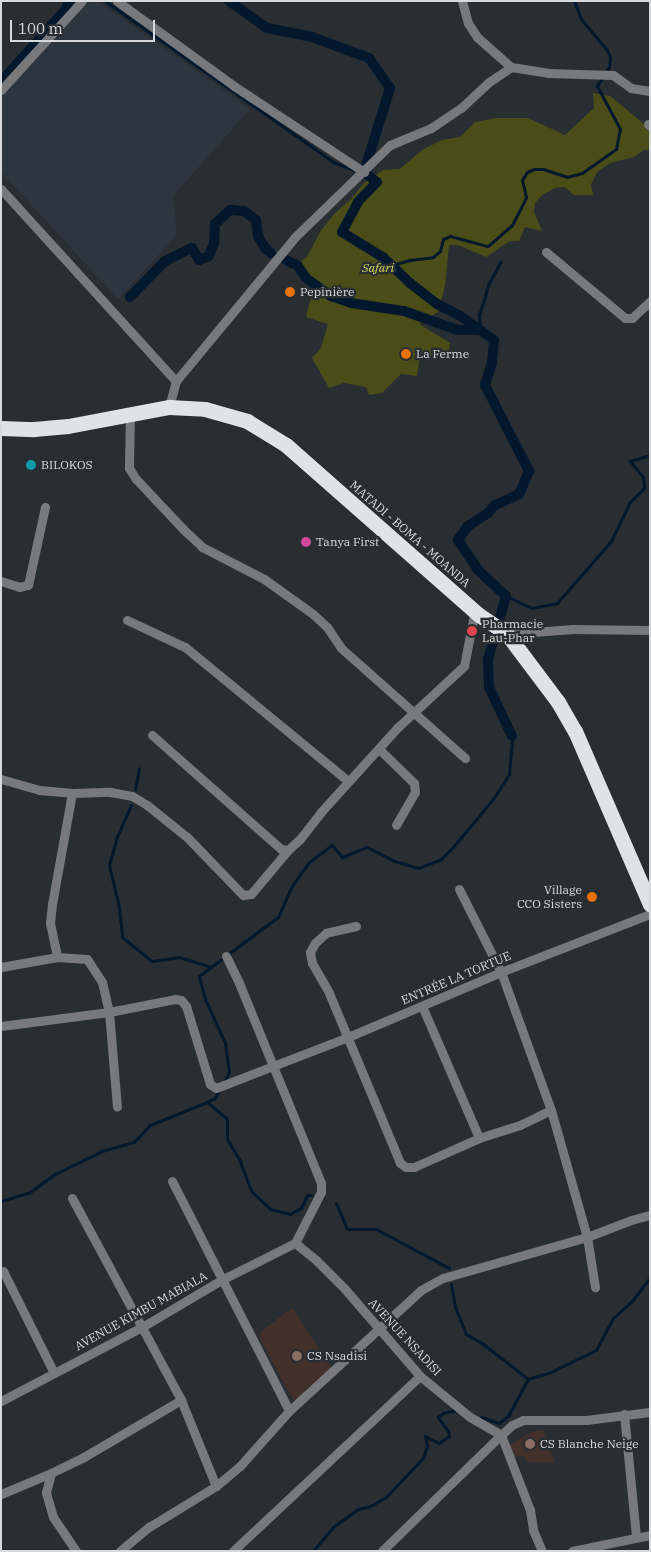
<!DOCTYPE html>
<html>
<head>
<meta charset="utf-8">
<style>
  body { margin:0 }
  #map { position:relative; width:651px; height:1552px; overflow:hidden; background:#292e32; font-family:"IBM Plex Serif",serif }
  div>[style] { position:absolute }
  .built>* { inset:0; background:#2d363f }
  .education>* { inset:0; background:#43302a }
  .green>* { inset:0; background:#4b4d18 }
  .stream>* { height:3px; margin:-1.5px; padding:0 1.5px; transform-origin:1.5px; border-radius:1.5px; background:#03182d }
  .canal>* { height:10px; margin:-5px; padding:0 5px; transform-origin:5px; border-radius:5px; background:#03182d }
  .street>* { height:9px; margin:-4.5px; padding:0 4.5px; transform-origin:4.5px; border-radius:4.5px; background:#77797c }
  .highway>* { height:15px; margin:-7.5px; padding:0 7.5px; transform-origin:7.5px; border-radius:7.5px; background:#dee3ea }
  .dots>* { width:14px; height:14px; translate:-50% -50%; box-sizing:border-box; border:2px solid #292e32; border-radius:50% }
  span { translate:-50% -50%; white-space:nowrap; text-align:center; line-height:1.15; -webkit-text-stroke:4.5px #292e32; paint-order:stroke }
  .park-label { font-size:12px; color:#d6db52; font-style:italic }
  .poi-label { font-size:12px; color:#d7dadd }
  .left { translate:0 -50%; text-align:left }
  .right { translate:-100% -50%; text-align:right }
  .street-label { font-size:12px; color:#d7dadd }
  .frame { position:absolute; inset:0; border:2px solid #d7dadd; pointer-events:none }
  .scale { position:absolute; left:10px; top:20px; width:145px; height:22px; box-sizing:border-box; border:2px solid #d7dadd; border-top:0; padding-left:6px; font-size:15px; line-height:18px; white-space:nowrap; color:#d7dadd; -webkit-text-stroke:4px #292e32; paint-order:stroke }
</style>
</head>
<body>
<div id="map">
  <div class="built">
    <div style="clip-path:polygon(90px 1px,98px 1px,250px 109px,173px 196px,177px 235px,118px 299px,1px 172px,1px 98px)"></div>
  </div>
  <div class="education">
    <div style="clip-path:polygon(293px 1308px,335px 1374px,305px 1389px,305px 1392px,294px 1401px,260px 1339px,261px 1331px)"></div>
    <div style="clip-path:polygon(543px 1430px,555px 1463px,527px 1462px,524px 1456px,513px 1457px,508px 1447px,514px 1442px,532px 1432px)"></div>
  </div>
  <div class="green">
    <div style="clip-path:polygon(593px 93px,610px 96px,643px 123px,650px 133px,650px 150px,644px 150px,634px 157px,610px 163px,598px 171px,591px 184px,593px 195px,574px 195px,564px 187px,555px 188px,542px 195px,535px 203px,534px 212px,542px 231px,525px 227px,519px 241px,510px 241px,486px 257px,458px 245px,449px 245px,445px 286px,438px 312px,419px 324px,450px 343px,448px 358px,431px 359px,420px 354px,417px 376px,401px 374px,382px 393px,369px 395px,366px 387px,344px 383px,329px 388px,312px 358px,321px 348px,328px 324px,306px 317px,310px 301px,315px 293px,301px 275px,291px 268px,307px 257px,320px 232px,334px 214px,351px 199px,363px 184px,383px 170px,400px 169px,422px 150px,442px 140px,460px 137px,475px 122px,496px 118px,528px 118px,565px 135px,594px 108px)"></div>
  </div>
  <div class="stream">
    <div style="left:105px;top:1px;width:279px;rotate:35.2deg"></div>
    <div style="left:333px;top:162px;width:22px;rotate:21deg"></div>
    <div style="left:392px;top:265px;width:19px;rotate:-16deg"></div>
    <div style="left:410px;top:260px;width:23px;rotate:-7deg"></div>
    <div style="left:433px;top:257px;width:9px;rotate:-41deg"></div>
    <div style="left:440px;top:251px;width:12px;rotate:-76deg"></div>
    <div style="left:443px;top:239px;width:8px;rotate:-23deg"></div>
    <div style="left:450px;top:236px;width:39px;rotate:15deg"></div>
    <div style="left:488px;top:246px;width:32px;rotate:-41deg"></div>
    <div style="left:512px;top:225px;width:31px;rotate:-63deg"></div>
    <div style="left:526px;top:197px;width:17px;rotate:-103deg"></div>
    <div style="left:522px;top:180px;width:9px;rotate:-58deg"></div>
    <div style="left:527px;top:172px;width:8px;rotate:-23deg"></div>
    <div style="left:534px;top:169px;width:9px"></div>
    <div style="left:543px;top:169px;width:25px;rotate:18deg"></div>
    <div style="left:567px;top:177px;width:16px;rotate:-15deg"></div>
    <div style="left:582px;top:173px;width:42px;rotate:-35.2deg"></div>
    <div style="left:616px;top:149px;width:20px;rotate:-79deg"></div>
    <div style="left:620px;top:129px;width:49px;rotate:-118.1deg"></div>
    <div style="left:597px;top:86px;width:22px;rotate:-58deg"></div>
    <div style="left:609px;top:67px;width:10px;rotate:-84deg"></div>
    <div style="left:610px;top:57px;width:8px;rotate:-113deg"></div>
    <div style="left:607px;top:50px;width:40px;rotate:-130deg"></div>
    <div style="left:581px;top:19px;width:19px;rotate:-111deg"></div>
    <div style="left:480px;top:330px;width:15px;rotate:-94deg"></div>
    <div style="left:479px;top:315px;width:16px;rotate:-72deg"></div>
    <div style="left:484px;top:300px;width:16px;rotate:-75deg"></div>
    <div style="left:488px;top:285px;width:26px;rotate:-62deg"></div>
    <div style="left:506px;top:596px;width:29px;rotate:25deg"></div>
    <div style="left:532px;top:608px;width:25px;rotate:-11deg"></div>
    <div style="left:557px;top:603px;width:82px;rotate:-48.9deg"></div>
    <div style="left:611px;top:541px;width:43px;rotate:-64deg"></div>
    <div style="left:630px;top:502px;width:20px;rotate:-45deg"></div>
    <div style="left:644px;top:488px;width:11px;rotate:-95deg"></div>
    <div style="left:643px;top:477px;width:21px;rotate:-129deg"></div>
    <div style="left:630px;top:461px;width:21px;rotate:-17deg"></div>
    <div style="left:135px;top:789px;width:21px;rotate:-79deg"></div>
    <div style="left:131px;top:805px;width:35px;rotate:114deg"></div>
    <div style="left:117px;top:837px;width:29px;rotate:106deg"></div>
    <div style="left:109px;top:865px;width:43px;rotate:76.6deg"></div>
    <div style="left:119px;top:907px;width:30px;rotate:84deg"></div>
    <div style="left:122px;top:937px;width:38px;rotate:39deg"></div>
    <div style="left:152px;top:961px;width:27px;rotate:-8deg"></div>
    <div style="left:179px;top:957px;width:34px;rotate:17deg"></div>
    <div style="left:223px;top:1084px;width:13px;rotate:-63deg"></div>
    <div style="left:229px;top:1072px;width:29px;rotate:-98deg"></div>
    <div style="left:225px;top:1043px;width:48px;rotate:-114.4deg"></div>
    <div style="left:205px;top:999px;width:24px;rotate:-105deg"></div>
    <div style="left:199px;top:976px;width:99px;rotate:-36.8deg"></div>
    <div style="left:278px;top:917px;width:34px;rotate:-66deg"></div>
    <div style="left:292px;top:886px;width:28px;rotate:-55deg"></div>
    <div style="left:308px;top:863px;width:30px;rotate:-37deg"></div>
    <div style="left:332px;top:845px;width:16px;rotate:50deg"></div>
    <div style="left:342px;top:857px;width:27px;rotate:-22deg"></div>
    <div style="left:367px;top:847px;width:31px;rotate:27deg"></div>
    <div style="left:395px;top:861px;width:24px;rotate:17deg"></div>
    <div style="left:418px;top:868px;width:25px;rotate:-21deg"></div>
    <div style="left:441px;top:859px;width:17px;rotate:-45deg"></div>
    <div style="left:453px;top:847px;width:62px;rotate:-50.2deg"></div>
    <div style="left:493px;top:799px;width:30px;rotate:-57deg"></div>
    <div style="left:509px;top:774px;width:38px;rotate:-85deg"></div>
    <div style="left:207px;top:1102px;width:26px;rotate:40deg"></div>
    <div style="left:227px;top:1119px;width:20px;rotate:90deg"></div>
    <div style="left:227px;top:1139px;width:23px;rotate:59deg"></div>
    <div style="left:239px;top:1159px;width:34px;rotate:69deg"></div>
    <div style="left:251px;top:1191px;width:26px;rotate:43deg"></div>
    <div style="left:270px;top:1209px;width:21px;rotate:14deg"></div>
    <div style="left:290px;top:1214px;width:13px;rotate:-29deg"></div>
    <div style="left:301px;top:1208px;width:14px;rotate:-65deg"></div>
    <div style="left:307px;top:1195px;width:4px"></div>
    <div style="left:1px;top:1201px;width:30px;rotate:-17deg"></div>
    <div style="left:30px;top:1192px;width:31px;rotate:-36deg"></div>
    <div style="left:55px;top:1174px;width:52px;rotate:-26.1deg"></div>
    <div style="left:102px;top:1151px;width:33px;rotate:-16deg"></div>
    <div style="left:134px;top:1142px;width:23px;rotate:-47deg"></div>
    <div style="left:150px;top:1125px;width:61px;rotate:-22deg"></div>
    <div style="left:207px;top:1102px;width:9px;rotate:-27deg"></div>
    <div style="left:215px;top:1098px;width:10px;rotate:-61deg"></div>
    <div style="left:336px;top:1203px;width:28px;rotate:67deg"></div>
    <div style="left:347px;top:1229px;width:29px"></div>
    <div style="left:376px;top:1229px;width:83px;rotate:28.1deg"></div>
    <div style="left:451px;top:1284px;width:23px;rotate:80deg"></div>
    <div style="left:455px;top:1307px;width:29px;rotate:68deg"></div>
    <div style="left:466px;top:1334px;width:20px;rotate:30deg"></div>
    <div style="left:483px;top:1344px;width:57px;rotate:37.9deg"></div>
    <div style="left:528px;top:1379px;width:24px;rotate:-17deg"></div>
    <div style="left:551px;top:1372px;width:50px;rotate:-26.1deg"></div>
    <div style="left:596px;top:1350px;width:36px;rotate:-62deg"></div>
    <div style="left:613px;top:1318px;width:25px;rotate:-42deg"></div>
    <div style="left:632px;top:1301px;width:30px;rotate:-53deg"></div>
    <div style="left:481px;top:1417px;width:19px;rotate:18deg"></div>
    <div style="left:499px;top:1423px;width:11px;rotate:-38deg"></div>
    <div style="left:508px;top:1416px;width:42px;rotate:-61.6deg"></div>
    <div style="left:313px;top:1551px;width:31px;rotate:-50deg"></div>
    <div style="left:333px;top:1527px;width:31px;rotate:-36deg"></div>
    <div style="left:358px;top:1509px;width:12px;rotate:-14deg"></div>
    <div style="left:370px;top:1506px;width:18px;rotate:-29deg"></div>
    <div style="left:386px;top:1497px;width:54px;rotate:-46.5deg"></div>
    <div style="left:423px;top:1458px;width:13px;rotate:-72deg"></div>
    <div style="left:427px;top:1446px;width:10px;rotate:-101deg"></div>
    <div style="left:425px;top:1436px;width:16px;rotate:27deg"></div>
    <div style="left:439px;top:1443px;width:12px;rotate:-35deg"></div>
    <div style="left:449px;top:1436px;width:5px;rotate:-101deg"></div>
    <div style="left:448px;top:1431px;width:17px;rotate:-126deg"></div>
    <div style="left:438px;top:1417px;width:6px;rotate:-39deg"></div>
    <div style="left:443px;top:1413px;width:13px;rotate:-13deg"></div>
  </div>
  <div class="canal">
    <div style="left:229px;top:1px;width:47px;rotate:35.4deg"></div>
    <div style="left:267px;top:28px;width:46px;rotate:11.3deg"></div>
    <div style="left:312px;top:37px;width:61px;rotate:20.2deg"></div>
    <div style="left:369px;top:58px;width:37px;rotate:55deg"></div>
    <div style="left:390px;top:88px;width:88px;rotate:107.2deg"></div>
    <div style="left:364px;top:172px;width:16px;rotate:38deg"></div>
    <div style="left:377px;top:182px;width:28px;rotate:134deg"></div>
    <div style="left:358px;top:202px;width:34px;rotate:118deg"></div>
    <div style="left:342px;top:232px;width:49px;rotate:31.8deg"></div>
    <div style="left:384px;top:258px;width:36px;rotate:44deg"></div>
    <div style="left:410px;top:283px;width:34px;rotate:38deg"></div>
    <div style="left:437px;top:304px;width:25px;rotate:27deg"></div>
    <div style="left:459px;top:315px;width:43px;rotate:35.5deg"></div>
    <div style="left:494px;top:340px;width:23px;rotate:95deg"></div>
    <div style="left:492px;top:363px;width:23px;rotate:108deg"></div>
    <div style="left:485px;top:385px;width:97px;rotate:62.9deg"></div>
    <div style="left:529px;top:471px;width:25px;rotate:113deg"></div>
    <div style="left:519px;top:494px;width:26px;rotate:155deg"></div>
    <div style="left:495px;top:505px;width:11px;rotate:131deg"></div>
    <div style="left:488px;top:513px;width:24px;rotate:147deg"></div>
    <div style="left:468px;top:526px;width:17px;rotate:126deg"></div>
    <div style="left:458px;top:540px;width:36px;rotate:56deg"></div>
    <div style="left:478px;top:570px;width:38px;rotate:43deg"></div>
    <div style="left:506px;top:596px;width:66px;rotate:105.9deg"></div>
    <div style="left:488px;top:659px;width:28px;rotate:88deg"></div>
    <div style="left:489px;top:687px;width:54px;rotate:64.9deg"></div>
    <div style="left:1px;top:82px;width:98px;rotate:-48.3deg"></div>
    <div style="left:66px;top:9px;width:9px;rotate:-69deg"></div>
    <div style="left:286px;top:260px;width:13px;rotate:27deg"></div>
    <div style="left:298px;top:266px;width:14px;rotate:56deg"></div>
    <div style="left:306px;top:278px;width:31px;rotate:36deg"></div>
    <div style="left:331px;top:296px;width:21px;rotate:19deg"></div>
    <div style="left:351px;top:303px;width:54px;rotate:8.6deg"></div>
    <div style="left:404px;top:311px;width:57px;rotate:19.4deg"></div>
    <div style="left:458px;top:330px;width:22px"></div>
    <div style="left:130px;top:297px;width:50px;rotate:-45.8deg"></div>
    <div style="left:165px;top:261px;width:30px;rotate:-26deg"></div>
    <div style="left:192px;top:248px;width:14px;rotate:60deg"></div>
    <div style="left:199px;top:260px;width:11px;rotate:-22deg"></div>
    <div style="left:209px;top:256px;width:14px;rotate:-69deg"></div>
    <div style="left:214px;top:243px;width:19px;rotate:-87deg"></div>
    <div style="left:215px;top:224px;width:21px;rotate:-43deg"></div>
    <div style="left:230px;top:210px;width:14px;rotate:4deg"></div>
    <div style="left:244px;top:211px;width:15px;rotate:37deg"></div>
    <div style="left:256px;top:220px;width:16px;rotate:83deg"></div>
    <div style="left:258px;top:236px;width:14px;rotate:60deg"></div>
    <div style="left:265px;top:248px;width:8px;rotate:40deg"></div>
  </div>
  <div class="street">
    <div style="left:117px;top:1px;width:145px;rotate:36deg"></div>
    <div style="left:234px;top:86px;width:156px;rotate:33.5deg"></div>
    <div style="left:462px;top:1px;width:23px;rotate:75deg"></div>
    <div style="left:468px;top:23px;width:17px;rotate:57deg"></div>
    <div style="left:477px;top:37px;width:45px;rotate:41.4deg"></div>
    <div style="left:1px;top:90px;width:120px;rotate:-47.7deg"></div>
    <div style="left:648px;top:124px;width:3px;rotate:45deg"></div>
    <div style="left:1px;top:189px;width:260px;rotate:47.7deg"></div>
    <div style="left:546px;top:252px;width:103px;rotate:39.9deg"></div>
    <div style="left:625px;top:318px;width:7px"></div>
    <div style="left:632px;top:318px;width:25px;rotate:-43deg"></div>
    <div style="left:169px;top:407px;width:27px;rotate:-75deg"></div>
    <div style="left:176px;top:381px;width:187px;rotate:-50.4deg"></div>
    <div style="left:295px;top:237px;width:132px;rotate:-44.1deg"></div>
    <div style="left:390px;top:145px;width:44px;rotate:-22.5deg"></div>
    <div style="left:431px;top:128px;width:36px;rotate:-34deg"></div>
    <div style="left:461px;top:108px;width:38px;rotate:-43deg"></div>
    <div style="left:489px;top:82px;width:27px;rotate:-34deg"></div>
    <div style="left:511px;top:67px;width:37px;rotate:9deg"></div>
    <div style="left:548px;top:73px;width:65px;rotate:1.8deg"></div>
    <div style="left:613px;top:75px;width:22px;rotate:36deg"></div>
    <div style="left:631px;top:88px;width:19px;rotate:9deg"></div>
    <div style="left:130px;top:414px;width:54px;rotate:91.1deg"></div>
    <div style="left:129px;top:468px;width:13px;rotate:58deg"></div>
    <div style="left:136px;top:479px;width:70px;rotate:46.7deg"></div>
    <div style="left:184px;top:530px;width:25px;rotate:43deg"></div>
    <div style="left:202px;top:547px;width:70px;rotate:27.3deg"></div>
    <div style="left:264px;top:579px;width:60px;rotate:35.5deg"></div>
    <div style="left:313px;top:614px;width:19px;rotate:43deg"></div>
    <div style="left:327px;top:627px;width:25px;rotate:56deg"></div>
    <div style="left:341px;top:648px;width:166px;rotate:41.6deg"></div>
    <div style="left:1px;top:581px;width:19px;rotate:18deg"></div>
    <div style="left:19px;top:587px;width:9px;rotate:-13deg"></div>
    <div style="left:28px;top:585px;width:80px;rotate:-77.7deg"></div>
    <div style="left:127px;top:620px;width:64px;rotate:25deg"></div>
    <div style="left:185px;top:647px;width:211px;rotate:39.4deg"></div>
    <div style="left:507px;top:634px;width:66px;rotate:-4.3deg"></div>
    <div style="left:573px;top:629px;width:77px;rotate:0.7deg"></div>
    <div style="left:152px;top:735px;width:172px;rotate:41.5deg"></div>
    <div style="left:281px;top:849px;width:7px;rotate:8deg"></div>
    <div style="left:288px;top:850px;width:16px;rotate:-43deg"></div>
    <div style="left:300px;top:839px;width:33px;rotate:-52deg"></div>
    <div style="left:320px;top:813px;width:115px;rotate:-47.8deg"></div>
    <div style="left:397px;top:728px;width:91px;rotate:-42.8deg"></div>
    <div style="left:464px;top:666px;width:57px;rotate:-78.9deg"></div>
    <div style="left:379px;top:749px;width:49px;rotate:44.2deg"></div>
    <div style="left:414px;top:783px;width:9px;rotate:84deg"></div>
    <div style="left:415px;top:792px;width:38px;rotate:120deg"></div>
    <div style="left:1px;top:779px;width:40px;rotate:16deg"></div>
    <div style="left:39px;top:790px;width:33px;rotate:5deg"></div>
    <div style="left:72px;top:793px;width:113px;rotate:100.2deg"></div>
    <div style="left:52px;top:904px;width:19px;rotate:96deg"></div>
    <div style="left:50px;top:923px;width:35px;rotate:78deg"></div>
    <div style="left:57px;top:957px;width:30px;rotate:4deg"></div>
    <div style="left:87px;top:959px;width:27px;rotate:57deg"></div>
    <div style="left:102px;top:982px;width:31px;rotate:77deg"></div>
    <div style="left:109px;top:1012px;width:95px;rotate:85.2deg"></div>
    <div style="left:72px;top:793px;width:38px;rotate:-2deg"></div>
    <div style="left:110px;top:792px;width:22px;rotate:10deg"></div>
    <div style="left:132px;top:796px;width:17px;rotate:31deg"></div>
    <div style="left:147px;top:805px;width:51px;rotate:38.7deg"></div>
    <div style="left:187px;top:837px;width:81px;rotate:46deg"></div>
    <div style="left:243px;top:895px;width:8px;rotate:-7deg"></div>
    <div style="left:251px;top:894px;width:57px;rotate:-49.9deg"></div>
    <div style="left:459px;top:889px;width:93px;rotate:63.2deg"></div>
    <div style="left:501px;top:972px;width:147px;rotate:70.1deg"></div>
    <div style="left:551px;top:1110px;width:132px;rotate:74.2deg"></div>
    <div style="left:587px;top:1237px;width:51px;rotate:80.9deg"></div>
    <div style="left:356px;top:926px;width:31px;rotate:167deg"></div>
    <div style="left:326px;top:933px;width:15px;rotate:138deg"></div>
    <div style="left:315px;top:943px;width:10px;rotate:119deg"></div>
    <div style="left:310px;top:952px;width:11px;rotate:80deg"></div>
    <div style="left:312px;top:963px;width:34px;rotate:60deg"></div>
    <div style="left:329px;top:993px;width:184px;rotate:67.3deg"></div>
    <div style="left:400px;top:1163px;width:7px;rotate:34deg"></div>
    <div style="left:406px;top:1167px;width:8px"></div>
    <div style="left:414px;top:1167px;width:71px;rotate:-24deg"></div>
    <div style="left:479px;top:1138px;width:43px;rotate:-17.6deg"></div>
    <div style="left:520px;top:1125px;width:34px;rotate:-26deg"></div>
    <div style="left:226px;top:956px;width:30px;rotate:64deg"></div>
    <div style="left:239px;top:983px;width:216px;rotate:67.7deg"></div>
    <div style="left:321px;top:1183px;width:9px;rotate:90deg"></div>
    <div style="left:321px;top:1192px;width:57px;rotate:117deg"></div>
    <div style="left:1px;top:967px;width:57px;rotate:-10.1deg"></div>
    <div style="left:422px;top:1006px;width:144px;rotate:66.6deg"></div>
    <div style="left:1px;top:1026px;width:109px;rotate:-7.4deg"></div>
    <div style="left:109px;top:1012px;width:67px;rotate:-11.1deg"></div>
    <div style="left:175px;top:999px;width:6px;rotate:9deg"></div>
    <div style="left:181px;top:1000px;width:8px;rotate:50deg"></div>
    <div style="left:186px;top:1006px;width:82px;rotate:72.9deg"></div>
    <div style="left:210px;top:1084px;width:7px;rotate:34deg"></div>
    <div style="left:216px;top:1088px;width:142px;rotate:-21.1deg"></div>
    <div style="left:348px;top:1037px;width:166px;rotate:-23deg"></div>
    <div style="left:501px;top:972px;width:160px;rotate:-21.3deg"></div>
    <div style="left:172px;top:1181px;width:258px;rotate:63deg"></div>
    <div style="left:72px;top:1198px;width:230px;rotate:61.6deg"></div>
    <div style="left:181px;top:1400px;width:93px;rotate:67.9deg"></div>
    <div style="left:295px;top:1243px;width:28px;rotate:39deg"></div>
    <div style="left:317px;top:1261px;width:38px;rotate:45deg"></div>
    <div style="left:344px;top:1288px;width:116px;rotate:49.2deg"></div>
    <div style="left:420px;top:1376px;width:65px;rotate:39.4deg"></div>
    <div style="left:470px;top:1417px;width:36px;rotate:30deg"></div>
    <div style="left:501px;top:1435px;width:15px;rotate:-42deg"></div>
    <div style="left:512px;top:1425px;width:12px;rotate:-24deg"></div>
    <div style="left:523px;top:1420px;width:63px"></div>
    <div style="left:586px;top:1420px;width:64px;rotate:-7.1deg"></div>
    <div style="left:3px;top:1271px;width:114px;rotate:63.4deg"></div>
    <div style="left:1px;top:1401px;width:159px;rotate:-27.7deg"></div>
    <div style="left:142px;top:1327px;width:92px;rotate:-30.7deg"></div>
    <div style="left:221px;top:1280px;width:83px;rotate:-26.6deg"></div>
    <div style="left:624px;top:1414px;width:124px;rotate:84.4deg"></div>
    <div style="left:1px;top:1494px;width:54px;rotate:-22.8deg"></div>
    <div style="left:76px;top:1551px;width:41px;rotate:-124.1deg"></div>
    <div style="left:53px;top:1517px;width:26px;rotate:-106deg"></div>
    <div style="left:46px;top:1492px;width:20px;rotate:-75deg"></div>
    <div style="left:51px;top:1473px;width:34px;rotate:-26deg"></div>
    <div style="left:82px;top:1458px;width:115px;rotate:-30.4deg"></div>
    <div style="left:120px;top:1551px;width:38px;rotate:-40deg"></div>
    <div style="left:149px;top:1527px;width:79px;rotate:-31.5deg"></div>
    <div style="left:216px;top:1486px;width:31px;rotate:-40deg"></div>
    <div style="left:240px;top:1466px;width:74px;rotate:-48.3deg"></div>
    <div style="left:289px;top:1411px;width:179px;rotate:-42.5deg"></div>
    <div style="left:421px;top:1290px;width:25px;rotate:-29deg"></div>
    <div style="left:443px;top:1278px;width:150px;rotate:-15.9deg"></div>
    <div style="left:587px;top:1237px;width:47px;rotate:-21.1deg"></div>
    <div style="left:631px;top:1220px;width:20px;rotate:-15deg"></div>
    <div style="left:233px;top:1551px;width:256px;rotate:-43.1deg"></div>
    <div style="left:382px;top:1551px;width:166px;rotate:-44.3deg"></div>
    <div style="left:501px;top:1435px;width:80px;rotate:68.9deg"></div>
    <div style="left:530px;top:1510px;width:20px;rotate:81deg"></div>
    <div style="left:533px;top:1530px;width:23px;rotate:67deg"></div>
    <div style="left:572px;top:1551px;width:80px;rotate:-11.6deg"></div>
  </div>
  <div class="highway">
    <div style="left:1px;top:428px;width:33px;rotate:2deg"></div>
    <div style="left:34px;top:429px;width:34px;rotate:-5deg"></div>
    <div style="left:68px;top:426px;width:103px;rotate:-10.7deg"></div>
    <div style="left:169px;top:407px;width:36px;rotate:3deg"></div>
    <div style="left:205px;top:409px;width:44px;rotate:15.9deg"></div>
    <div style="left:247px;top:421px;width:46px;rotate:31.6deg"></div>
    <div style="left:286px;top:445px;width:257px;rotate:41.4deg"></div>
    <div style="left:479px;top:615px;width:34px;rotate:34deg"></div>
    <div style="left:507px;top:634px;width:85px;rotate:53.1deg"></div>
    <div style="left:558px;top:702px;width:34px;rotate:60deg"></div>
    <div style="left:575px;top:731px;width:189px;rotate:66.6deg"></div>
  </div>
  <div class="dots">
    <div style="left:290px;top:292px;background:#e8710a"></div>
    <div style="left:406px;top:354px;background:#e8710a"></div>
    <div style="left:31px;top:465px;background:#0f9aa8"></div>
    <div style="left:306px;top:542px;background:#d1479c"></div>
    <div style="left:472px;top:631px;background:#e0444e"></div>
    <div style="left:592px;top:897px;background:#e8710a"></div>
    <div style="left:297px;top:1356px;background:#8d6e63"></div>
    <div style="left:530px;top:1444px;background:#8d6e63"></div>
  </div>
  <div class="park-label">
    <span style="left:378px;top:268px">Safari</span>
  </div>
  <div class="poi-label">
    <span class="left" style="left:300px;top:292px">Pepinière</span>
    <span class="left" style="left:416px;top:354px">La Ferme</span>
    <span class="left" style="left:41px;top:465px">BILOKOS</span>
    <span class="left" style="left:316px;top:542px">Tanya First</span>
    <span class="left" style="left:482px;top:631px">Pharmacie<br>Lau-Phar</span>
    <span class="right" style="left:582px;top:897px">Village<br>CCO Sisters</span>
    <span class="left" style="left:307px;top:1356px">CS Nsadisi</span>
    <span class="left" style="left:540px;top:1444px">CS Blanche Neige</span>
  </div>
  <div class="street-label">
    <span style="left:410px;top:534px;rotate:41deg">MATADI - BOMA - MOANDA</span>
    <span style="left:456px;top:978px;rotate:-23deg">ENTRÉE LA TORTUE</span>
    <span style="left:141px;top:1311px;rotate:-29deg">AVENUE KIMBU MABIALA</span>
    <span style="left:405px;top:1337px;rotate:47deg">AVENUE NSADISI</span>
  </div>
  <div class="frame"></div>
  <div class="scale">100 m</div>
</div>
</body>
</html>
